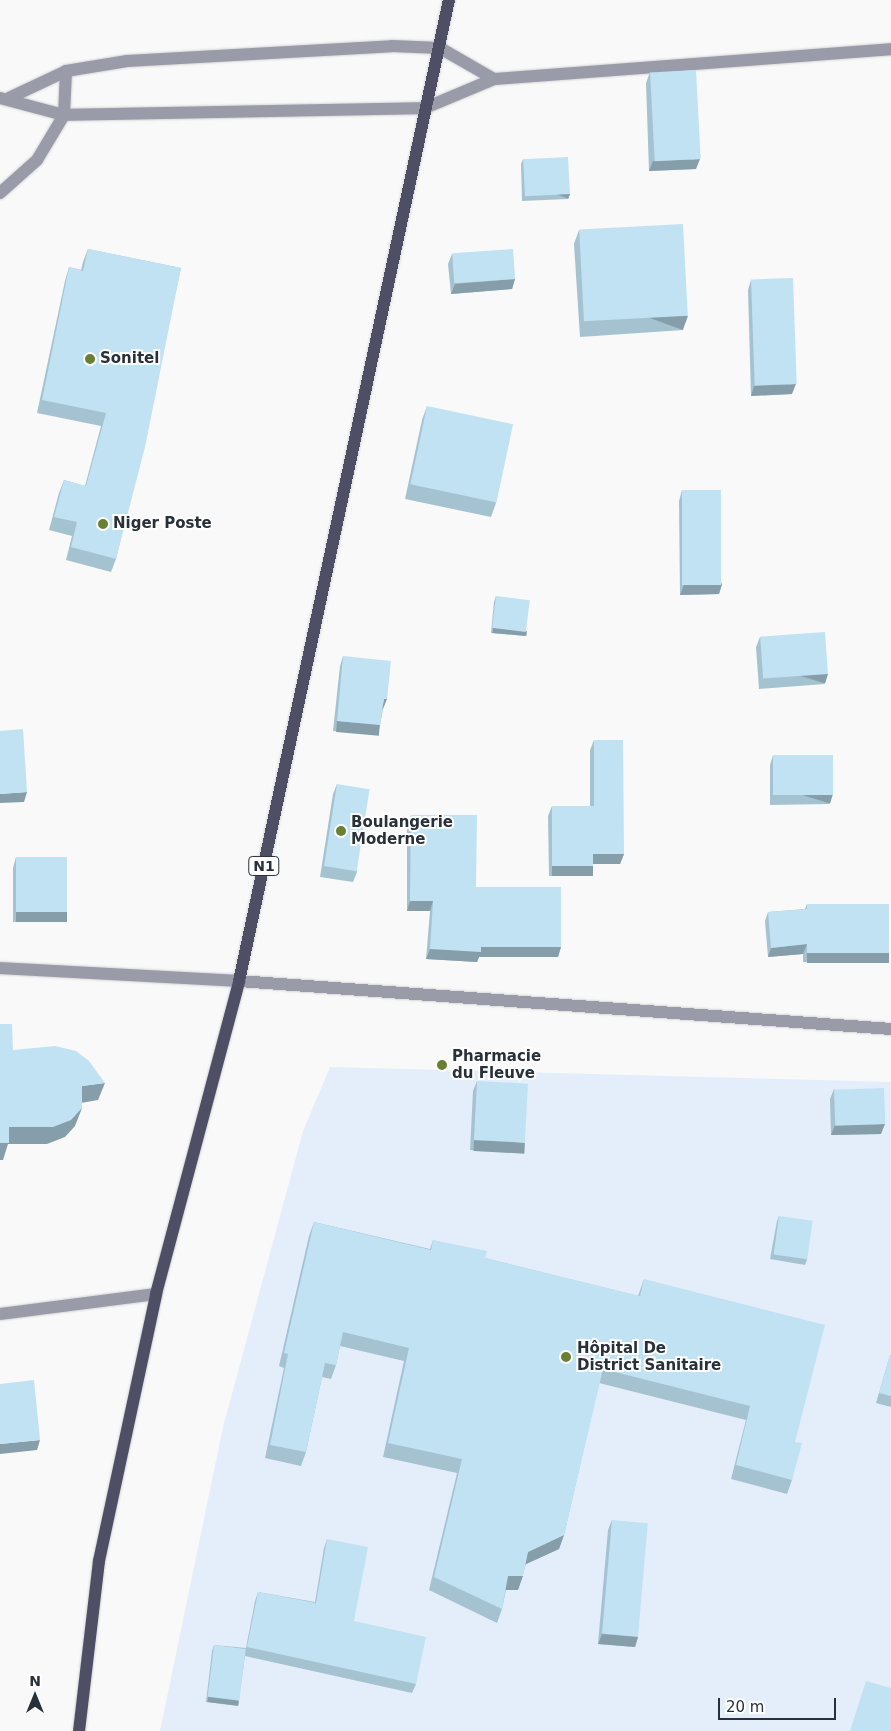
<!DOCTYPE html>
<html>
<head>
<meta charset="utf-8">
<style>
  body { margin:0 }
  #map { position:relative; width:891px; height:1731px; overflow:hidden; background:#f9f9f9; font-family:"DejaVu Sans",sans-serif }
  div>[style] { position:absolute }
  .built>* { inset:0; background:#e4eefb }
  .roads { filter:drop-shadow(0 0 1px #d3d5d7) drop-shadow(0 0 1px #d3d5d7) }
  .minor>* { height:12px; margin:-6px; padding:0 6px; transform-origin:6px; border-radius:6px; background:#9a9ba8 }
  .tertiary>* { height:12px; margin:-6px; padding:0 6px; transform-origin:6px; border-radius:6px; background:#9a9ba8 }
  .primary>* { height:12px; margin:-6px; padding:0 6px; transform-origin:6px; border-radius:6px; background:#4e4f65 }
  .wall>* { inset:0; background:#a5c2d1 }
  .shaded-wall>* { inset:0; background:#869eaa; transform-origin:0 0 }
  .building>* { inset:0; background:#c0e2f3; transform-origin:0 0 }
  .dots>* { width:14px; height:14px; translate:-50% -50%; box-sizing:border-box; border:2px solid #fff; border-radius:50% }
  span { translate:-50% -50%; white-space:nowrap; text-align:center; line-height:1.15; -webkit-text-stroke:4px #fff; paint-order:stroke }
  .shield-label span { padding:1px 4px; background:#fff; border:1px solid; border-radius:4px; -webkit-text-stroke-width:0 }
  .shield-label { font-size:14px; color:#28303a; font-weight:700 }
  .poi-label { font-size:15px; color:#28303a; font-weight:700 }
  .left { translate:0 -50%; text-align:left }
  .north { position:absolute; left:10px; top:1671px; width:50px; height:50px; -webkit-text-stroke:4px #fff; paint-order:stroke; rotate:0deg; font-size:14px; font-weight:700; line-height:20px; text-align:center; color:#28303a }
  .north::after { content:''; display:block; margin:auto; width:18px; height:22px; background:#28303a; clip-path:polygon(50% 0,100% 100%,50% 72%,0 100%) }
  .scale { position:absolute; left:718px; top:1698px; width:118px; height:22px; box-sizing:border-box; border:2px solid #28303a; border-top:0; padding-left:6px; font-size:15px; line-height:18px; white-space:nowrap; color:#28303a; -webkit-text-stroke:4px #fff; paint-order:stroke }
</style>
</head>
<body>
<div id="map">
  <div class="built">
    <div style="clip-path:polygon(330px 1067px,891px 1082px,891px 1731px,160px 1731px,223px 1427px,303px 1131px)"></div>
  </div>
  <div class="roads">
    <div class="minor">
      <div style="left:0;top:193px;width:50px;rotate:-41.7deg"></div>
      <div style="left:37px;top:160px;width:52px;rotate:-59deg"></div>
      <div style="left:64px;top:115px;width:44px;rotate:-87.4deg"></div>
      <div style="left:0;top:968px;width:239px;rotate:3.1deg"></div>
      <div style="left:239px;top:981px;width:654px;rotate:4.21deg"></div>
      <div style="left:0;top:1314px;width:157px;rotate:-7.3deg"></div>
    </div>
    <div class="tertiary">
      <div style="left:0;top:98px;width:66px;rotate:14.9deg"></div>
      <div style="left:64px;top:115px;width:361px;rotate:-1.1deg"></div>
      <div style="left:425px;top:108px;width:75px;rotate:-22.8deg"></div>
      <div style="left:494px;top:79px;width:398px;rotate:-4.3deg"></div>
      <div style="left:9px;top:98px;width:63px;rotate:-25.3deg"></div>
      <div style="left:66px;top:71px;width:62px;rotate:-9.3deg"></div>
      <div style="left:127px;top:61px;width:265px;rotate:-3.2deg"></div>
      <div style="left:392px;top:46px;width:48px;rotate:2.4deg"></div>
      <div style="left:440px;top:48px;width:62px;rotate:29.9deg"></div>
    </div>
    <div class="primary">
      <div style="left:79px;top:1731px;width:171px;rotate:-83.3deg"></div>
      <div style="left:99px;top:1561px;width:273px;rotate:-77.9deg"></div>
      <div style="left:156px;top:1294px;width:324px;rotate:-75.1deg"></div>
      <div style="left:239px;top:981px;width:1003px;rotate:-77.92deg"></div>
    </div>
  </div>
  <div class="wall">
    <div style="clip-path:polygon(650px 72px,696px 169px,649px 171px,646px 83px)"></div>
    <div style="clip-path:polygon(523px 159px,570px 194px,568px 199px,522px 201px,521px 164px)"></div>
    <div style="clip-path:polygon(579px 230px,683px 330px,580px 337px,574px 244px)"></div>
    <div style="clip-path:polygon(88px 249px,181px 268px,116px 559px,111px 572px,66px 560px,72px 536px,49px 530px,59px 493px,64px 480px,85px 486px,101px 426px,37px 413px,65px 281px,69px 267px,81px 270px,83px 262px)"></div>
    <div style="clip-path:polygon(452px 254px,515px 279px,512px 289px,451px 294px,448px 264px)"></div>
    <div style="clip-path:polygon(751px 280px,792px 394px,751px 396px,748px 290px)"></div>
    <div style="clip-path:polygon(427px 406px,496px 503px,491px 517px,405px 499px,422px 420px)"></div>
    <div style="clip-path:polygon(682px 490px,722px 584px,719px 594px,680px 595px,679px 501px)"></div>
    <div style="clip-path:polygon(496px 596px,525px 636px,491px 633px,494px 602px)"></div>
    <div style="clip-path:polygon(760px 637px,825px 684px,759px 689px,756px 647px)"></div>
    <div style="clip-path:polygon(343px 656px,383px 709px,380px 725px,377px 735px,333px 731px,340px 666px)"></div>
    <div style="clip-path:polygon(594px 740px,624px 854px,620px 864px,593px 864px,593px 866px,590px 876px,549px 876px,548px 816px,552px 806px,590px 806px,590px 750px)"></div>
    <div style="clip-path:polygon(773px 755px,830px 804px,770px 805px,770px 765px)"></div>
    <div style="clip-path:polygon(337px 784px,357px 872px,353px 882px,320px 877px,333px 794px)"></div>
    <div style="clip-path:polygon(411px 815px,476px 887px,561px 947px,558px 957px,479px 957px,477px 962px,426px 959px,430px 911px,407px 911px,407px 825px)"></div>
    <div style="clip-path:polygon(16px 857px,67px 912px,63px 922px,13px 922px,13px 868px)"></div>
    <div style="clip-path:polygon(807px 904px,886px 962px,803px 962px,803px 954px,768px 957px,765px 921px,768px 912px,805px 909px)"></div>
    <div style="clip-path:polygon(477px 1081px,521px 1153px,470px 1150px,473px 1091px)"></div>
    <div style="clip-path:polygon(834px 1089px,881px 1134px,831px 1135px,830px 1099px)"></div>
    <div style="clip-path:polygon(779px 1216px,807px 1260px,805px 1265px,770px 1259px,777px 1221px)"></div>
    <div style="clip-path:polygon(314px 1222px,430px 1249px,433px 1240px,485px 1258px,638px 1296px,644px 1279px,795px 1442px,792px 1480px,787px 1494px,731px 1479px,746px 1420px,599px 1383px,564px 1535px,559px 1549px,526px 1564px,518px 1590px,506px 1590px,502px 1609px,497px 1623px,429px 1590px,457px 1473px,383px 1457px,404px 1361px,340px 1346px,336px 1365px,331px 1379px,322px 1377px,306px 1452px,301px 1466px,265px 1458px,284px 1368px,279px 1366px,309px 1236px)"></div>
    <div style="clip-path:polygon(890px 1355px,891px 1355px,891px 1407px,876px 1403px)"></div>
    <div style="clip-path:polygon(612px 1520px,638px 1637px,635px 1647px,598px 1644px,608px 1530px)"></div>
    <div style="clip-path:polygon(327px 1539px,354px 1621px,416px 1684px,412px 1693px,245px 1656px,238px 1706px,206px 1702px,212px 1651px,214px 1645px,246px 1648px,255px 1601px,258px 1592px,315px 1602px,324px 1548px)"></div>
  </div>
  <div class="shaded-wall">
    <div style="clip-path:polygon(700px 159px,696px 169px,649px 171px,653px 161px)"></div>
    <div style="left:570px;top:194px;width:5px;height:46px;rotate:112deg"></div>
    <div style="clip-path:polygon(515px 279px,512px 289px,451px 294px,455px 284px)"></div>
    <div style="left:688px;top:316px;width:15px;height:103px;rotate:110deg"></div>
    <div style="clip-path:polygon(796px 384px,792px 394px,751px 396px,754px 386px)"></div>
    <div style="clip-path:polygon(722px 584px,719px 594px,680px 595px,684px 585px)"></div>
    <div style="left:493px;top:628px;width:34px;height:5px;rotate:5deg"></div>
    <div style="left:828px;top:674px;width:10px;height:65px;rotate:107deg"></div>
    <div style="clip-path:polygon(384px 699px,387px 699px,383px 709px,381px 709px)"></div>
    <div style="left:337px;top:721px;width:43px;height:11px;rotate:5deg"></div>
    <div style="clip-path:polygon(27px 792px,24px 802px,0 803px,0 794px)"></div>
    <div style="left:833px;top:794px;width:10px;height:59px;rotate:107deg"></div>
    <div style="clip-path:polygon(593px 854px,624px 854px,620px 864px,590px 864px)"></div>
    <div style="left:552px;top:866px;width:41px;height:10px"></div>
    <div style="clip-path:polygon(410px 901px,433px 901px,430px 911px,407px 911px)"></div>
    <div style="left:16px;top:912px;width:51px;height:10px"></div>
    <div style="clip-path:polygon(807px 944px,803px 954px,768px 957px,771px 948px)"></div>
    <div style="clip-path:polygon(481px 947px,561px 947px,558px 957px,479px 957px,477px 962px,426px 959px,430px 949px)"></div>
    <div style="left:807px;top:953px;width:82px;height:10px"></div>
    <div style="clip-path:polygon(105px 1083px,98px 1100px,75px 1104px,82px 1086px)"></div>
    <div style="clip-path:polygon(82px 1108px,75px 1126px,65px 1137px,47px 1144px,8px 1144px,3px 1160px,0 1160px,0 1143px,9px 1127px)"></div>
    <div style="clip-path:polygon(885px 1124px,881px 1134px,831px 1135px,835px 1125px)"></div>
    <div style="left:474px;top:1140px;width:51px;height:11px;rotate:3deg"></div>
    <div style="clip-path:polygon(40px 1440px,37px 1450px,0 1454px,0 1444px)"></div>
    <div style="clip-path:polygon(564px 1535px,559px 1549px,524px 1565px,528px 1552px)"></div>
    <div style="clip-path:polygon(508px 1576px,523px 1576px,518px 1590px,503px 1590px)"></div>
    <div style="clip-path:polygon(602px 1634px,638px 1637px,635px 1647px,598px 1644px)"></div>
    <div style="left:208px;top:1697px;width:31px;height:5px;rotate:7deg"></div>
  </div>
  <div class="building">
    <div style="left:696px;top:70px;width:89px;height:46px;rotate:87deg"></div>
    <div style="left:568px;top:157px;width:37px;height:45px;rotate:87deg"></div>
    <div style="left:683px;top:224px;width:92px;height:104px;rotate:87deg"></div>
    <div style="clip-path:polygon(88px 249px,181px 268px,145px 447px,116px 559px,71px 547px,77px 522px,54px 517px,64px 480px,86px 486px,106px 413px,42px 400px,69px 267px,83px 271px)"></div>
    <div style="left:513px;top:249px;width:30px;height:61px;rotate:86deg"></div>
    <div style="left:793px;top:278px;width:106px;height:42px;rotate:88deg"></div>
    <div style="left:427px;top:406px;width:88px;height:80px;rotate:12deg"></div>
    <div style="left:682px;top:490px;width:39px;height:95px"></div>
    <div style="left:496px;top:596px;width:34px;height:32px;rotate:7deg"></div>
    <div style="left:825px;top:632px;width:42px;height:65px;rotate:86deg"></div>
    <div style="clip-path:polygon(343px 656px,391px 661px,387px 699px,384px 699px,380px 725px,337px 721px)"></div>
    <div style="clip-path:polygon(23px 729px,27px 792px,0 794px,0 731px)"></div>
    <div style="clip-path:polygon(594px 740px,623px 740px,624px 854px,593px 854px,593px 866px,552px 866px,552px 806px,594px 806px)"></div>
    <div style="left:773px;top:755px;width:60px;height:40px"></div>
    <div style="left:337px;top:784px;width:33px;height:83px;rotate:9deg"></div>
    <div style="clip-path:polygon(411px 815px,477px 815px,476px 887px,561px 887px,561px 947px,481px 947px,481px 952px,430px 949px,433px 901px,410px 901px)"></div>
    <div style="left:16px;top:857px;width:51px;height:55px"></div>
    <div style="clip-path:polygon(807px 904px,889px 904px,889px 953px,807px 953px,807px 944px,771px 948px,768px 912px,807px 909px)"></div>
    <div style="clip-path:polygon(0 1024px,12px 1024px,13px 1050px,55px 1046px,76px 1051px,89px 1061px,105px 1083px,82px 1086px,82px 1108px,71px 1120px,53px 1127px,9px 1127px,9px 1143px,0 1143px)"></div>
    <div style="left:477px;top:1081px;width:51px;height:59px;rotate:3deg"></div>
    <div style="left:884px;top:1088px;width:36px;height:50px;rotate:88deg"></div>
    <div style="left:779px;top:1216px;width:34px;height:39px;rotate:8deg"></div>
    <div style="clip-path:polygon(314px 1222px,431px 1250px,433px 1240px,487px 1251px,485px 1258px,640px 1296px,644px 1279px,825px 1325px,795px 1442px,802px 1443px,792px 1480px,736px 1465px,750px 1406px,603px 1369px,564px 1535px,528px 1552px,523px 1576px,508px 1576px,502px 1609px,434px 1577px,462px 1459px,388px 1443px,409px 1348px,343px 1332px,336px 1365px,325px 1363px,306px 1452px,270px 1445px,288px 1354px,284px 1353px)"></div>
    <div style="clip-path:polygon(890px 1355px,891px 1355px,891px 1396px,879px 1393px)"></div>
    <div style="clip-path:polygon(34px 1380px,40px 1440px,0 1444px,0 1384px)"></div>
    <div style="left:612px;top:1520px;width:36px;height:114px;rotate:5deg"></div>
    <div style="clip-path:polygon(327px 1539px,368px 1547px,354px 1621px,426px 1637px,416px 1684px,247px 1647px,258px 1592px,316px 1603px)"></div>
    <div style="left:214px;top:1645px;width:32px;height:52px;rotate:7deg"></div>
    <div style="clip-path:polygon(866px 1681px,891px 1688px,891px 1731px,850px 1731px)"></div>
  </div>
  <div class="dots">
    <div style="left:90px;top:359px;background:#688032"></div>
    <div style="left:103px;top:524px;background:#688032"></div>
    <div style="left:341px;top:831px;background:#688032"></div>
    <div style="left:442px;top:1065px;background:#688032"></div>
    <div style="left:566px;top:1357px;background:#688032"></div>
  </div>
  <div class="shield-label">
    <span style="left:264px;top:866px">N1</span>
  </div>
  <div class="poi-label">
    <span class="left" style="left:100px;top:359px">Sonitel</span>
    <span class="left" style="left:113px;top:524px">Niger Poste</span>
    <span class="left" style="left:351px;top:831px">Boulangerie<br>Moderne</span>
    <span class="left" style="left:452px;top:1065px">Pharmacie<br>du Fleuve</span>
    <span class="left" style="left:577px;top:1357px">Hôpital De<br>District Sanitaire</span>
  </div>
  <div class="north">N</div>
  <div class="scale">20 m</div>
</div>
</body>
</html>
